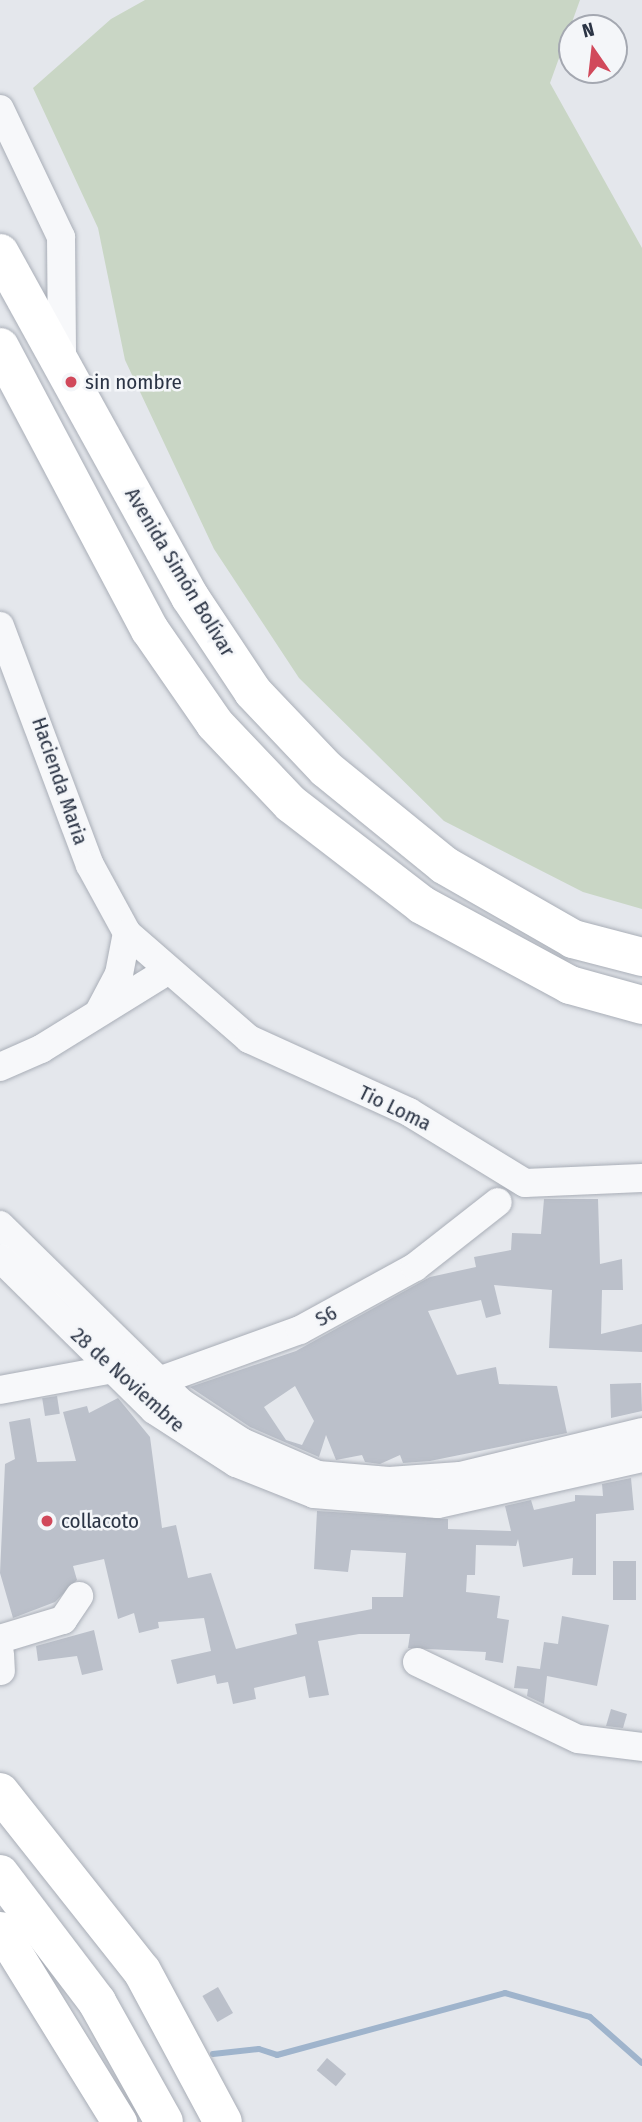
<!DOCTYPE html>
<html>
<head>
<meta charset="utf-8">
<style>
  body { margin:0 }
  #map { position:relative; width:642px; height:2122px; overflow:hidden; background:#e4e7ec; font-family:"Fira Sans Condensed",sans-serif }
  div>[style] { position:absolute }
  .green>* { inset:0; background:#c9d6c5 }
  .stream>* { height:6px; margin:-3px; padding:0 3px; transform-origin:3px; border-radius:3px; background:#9fb4cc }
  .building>* { inset:0; background:#bbc0ca; transform-origin:0 0 }
  .roads { filter:drop-shadow(0 0 2px #a9aeb7) drop-shadow(0 0 2px #a9aeb7) }
  .minor>* { height:28px; margin:-14px; padding:0 14px; transform-origin:14px; border-radius:14px; background:#f7f8fa }
  .major>* { height:35px; margin:-17.5px; padding:0 17.5px; transform-origin:17.5px; border-radius:17.5px; background:#fff }
  .highway>* { height:38px; margin:-19px; padding:0 19px; transform-origin:19px; border-radius:19px; background:#fff }
  .dots>* { width:19px; height:19px; translate:-50% -50%; box-sizing:border-box; border:4px solid #f4f6f9; border-radius:50% }
  span { translate:-50% -50%; white-space:nowrap; text-align:center; line-height:1.15; -webkit-text-stroke:5px #f4f6f9; paint-order:stroke }
  .poi-label { font-size:21px; color:#2b3445 }
  .left { translate:0 -50%; text-align:left }
  .street-label { font-size:21px; color:#2b3445 }
  .north { position:absolute; left:558px; top:14px; width:70px; height:70px; box-sizing:border-box; background:#f4f6f9; border:2px solid #a4a8b1; border-radius:50%; rotate:346deg; font-size:19px; font-weight:700; line-height:28px; text-align:center; color:#2b3445 }
  .north::after { content:''; display:block; margin:auto; width:24px; height:32px; background:#d1495b; clip-path:polygon(50% 0,100% 100%,50% 72%,0 100%) }
</style>
</head>
<body>
<div id="map">
  <div class="green">
    <div style="clip-path:polygon(145px 0,580px 0,550px 83px,642px 248px,642px 909px,583px 892px,444px 821px,299px 678px,214px 549px,125px 360px,98px 228px,33px 88px,111px 19px)"></div>
  </div>
  <div class="stream">
    <div style="left:213px;top:2054px;width:46px;rotate:-6.2deg"></div>
    <div style="left:259px;top:2049px;width:19px;rotate:18deg"></div>
    <div style="left:277px;top:2055px;width:236px;rotate:-15.2deg"></div>
    <div style="left:505px;top:1993px;width:88px;rotate:15.8deg"></div>
    <div style="left:590px;top:2017px;width:69px;rotate:41.5deg"></div>
  </div>
  <div class="building">
    <div style="clip-path:polygon(evenodd,544px 1199px,598px 1199px,600px 1264px,622px 1259px,623px 1290px,602px 1290px,601px 1334px,642px 1324px,642px 1352px,549px 1348px,552px 1290px,494px 1285px,501px 1314px,486px 1318px,481px 1300px,428px 1311px,457px 1375px,496px 1367px,499px 1384px,557px 1386px,567px 1433px,430px 1461px,403px 1463px,400px 1455px,380px 1464px,365px 1462px,362px 1455px,336px 1460px,326px 1435px,319px 1457px,250px 1427px,190px 1387px,296px 1351px,430px 1277px,476px 1267px,474px 1257px,511px 1250px,512px 1233px,541px 1234px,544px 1199px,295px 1386px,314px 1421px,302px 1445px,286px 1440px,264px 1407px,295px 1386px)"></div>
    <div style="clip-path:polygon(641px 1383px,642px 1411px,611px 1418px,610px 1384px)"></div>
    <div style="left:57px;top:1396px;width:18px;height:15px;rotate:81deg"></div>
    <div style="clip-path:polygon(118px 1398px,150px 1437px,162px 1528px,176px 1525px,188px 1578px,211px 1573px,236px 1649px,297px 1634px,295px 1624px,372px 1609px,372px 1597px,403px 1597px,406px 1553px,351px 1550px,348px 1572px,314px 1569px,317px 1511px,448px 1519px,448px 1529px,511px 1531px,505px 1506px,531px 1500px,534px 1510px,575px 1501px,575px 1495px,603px 1496px,602px 1484px,631px 1478px,634px 1510px,596px 1514px,596px 1575px,572px 1575px,573px 1558px,523px 1567px,518px 1539px,516px 1546px,476px 1545px,475px 1575px,467px 1575px,466px 1592px,500px 1596px,497px 1618px,509px 1620px,503px 1663px,485px 1660px,486px 1652px,408px 1648px,410px 1634px,359px 1634px,318px 1641px,329px 1695px,309px 1698px,305px 1676px,254px 1688px,256px 1699px,233px 1704px,228px 1682px,217px 1684px,215px 1675px,177px 1684px,171px 1660px,211px 1651px,204px 1618px,158px 1622px,159px 1628px,139px 1633px,134px 1613px,118px 1619px,104px 1559px,73px 1566px,77px 1580px,55px 1602px,13px 1618px,0 1573px,5px 1464px,15px 1459px,9px 1422px,30px 1418px,37px 1462px,76px 1461px,63px 1412px,87px 1406px,89px 1413px)"></div>
    <div style="left:613px;top:1561px;width:23px;height:39px"></div>
    <div style="clip-path:polygon(562px 1616px,609px 1625px,597px 1686px,547px 1676px,544px 1704px,527px 1696px,528px 1689px,514px 1688px,517px 1666px,540px 1669px,544px 1642px,558px 1644px)"></div>
    <div style="clip-path:polygon(94px 1630px,103px 1670px,82px 1675px,77px 1656px,38px 1661px,36px 1646px)"></div>
    <div style="clip-path:polygon(611px 1709px,627px 1714px,623px 1728px,606px 1726px)"></div>
    <div style="left:218px;top:1987px;width:30px;height:18px;rotate:60deg"></div>
    <div style="left:327px;top:2058px;width:25px;height:16px;rotate:40deg"></div>
  </div>
  <div class="roads">
    <div class="minor">
      <div style="left:0;top:109px;width:142px;rotate:64.5deg"></div>
      <div style="left:61px;top:237px;width:127px;rotate:89.5deg"></div>
      <div style="left:0;top:626px;width:255px;rotate:69.4deg"></div>
      <div style="left:90px;top:865px;width:77px;rotate:61.4deg"></div>
      <div style="left:127px;top:933px;width:162px;rotate:41deg"></div>
      <div style="left:249px;top:1039px;width:176px;rotate:24.5deg"></div>
      <div style="left:409px;top:1112px;width:136px;rotate:31.5deg"></div>
      <div style="left:525px;top:1183px;width:117px;rotate:-2.4deg"></div>
      <div style="left:100px;top:1010px;width:41px;rotate:-62.2deg"></div>
      <div style="left:119px;top:974px;width:42px;rotate:-79deg"></div>
      <div style="left:0;top:1067px;width:45px;rotate:-23.7deg"></div>
      <div style="left:41px;top:1049px;width:150px;rotate:-31.7deg"></div>
      <div style="left:0;top:1225px;width:255px;rotate:44.4deg"></div>
      <div style="left:182px;top:1403px;width:72px;rotate:33deg"></div>
      <div style="left:242px;top:1442px;width:83px;rotate:23.5deg"></div>
      <div style="left:318px;top:1475px;width:71px;rotate:4.8deg"></div>
      <div style="left:389px;top:1481px;width:71px;rotate:-4deg"></div>
      <div style="left:460px;top:1476px;width:187px;rotate:-13.6deg"></div>
      <div style="left:0;top:1258px;width:216px;rotate:44.6deg"></div>
      <div style="left:154px;top:1410px;width:98px;rotate:32.9deg"></div>
      <div style="left:236px;top:1463px;width:84px;rotate:21.7deg"></div>
      <div style="left:314px;top:1494px;width:124px;rotate:4.6deg"></div>
      <div style="left:438px;top:1504px;width:209px;rotate:-12.7deg"></div>
      <div style="left:145px;top:1386px;width:165px;rotate:-19.9deg"></div>
      <div style="left:300px;top:1330px;width:131px;rotate:-28.7deg"></div>
      <div style="left:415px;top:1267px;width:105px;rotate:-38.1deg"></div>
      <div style="left:0;top:1390px;width:126px;rotate:-10.5deg"></div>
      <div style="left:0;top:1639px;width:66px;rotate:-16.8deg"></div>
      <div style="left:63px;top:1620px;width:29px;rotate:-56deg"></div>
      <div style="left:0;top:1654px;width:17px;rotate:87deg"></div>
      <div style="left:417px;top:1662px;width:178px;rotate:25.6deg"></div>
      <div style="left:578px;top:1739px;width:64px;rotate:7.1deg"></div>
    </div>
    <div class="major">
      <div style="left:0;top:1929px;width:227px;rotate:58.3deg"></div>
    </div>
    <div class="highway">
      <div style="left:0;top:253px;width:393px;rotate:61.1deg"></div>
      <div style="left:190px;top:597px;width:114px;rotate:56.4deg"></div>
      <div style="left:253px;top:692px;width:106px;rotate:46.5deg"></div>
      <div style="left:326px;top:769px;width:152px;rotate:39.1deg"></div>
      <div style="left:444px;top:865px;width:149px;rotate:29.8deg"></div>
      <div style="left:573px;top:939px;width:71px;rotate:14.6deg"></div>
      <div style="left:0;top:347px;width:320px;rotate:62.1deg"></div>
      <div style="left:150px;top:630px;width:114px;rotate:55.3deg"></div>
      <div style="left:215px;top:724px;width:110px;rotate:46.5deg"></div>
      <div style="left:291px;top:804px;width:165px;rotate:37.6deg"></div>
      <div style="left:422px;top:905px;width:168px;rotate:28.4deg"></div>
      <div style="left:570px;top:985px;width:75px;rotate:15.5deg"></div>
      <div style="left:0;top:1792px;width:228px;rotate:51.6deg"></div>
      <div style="left:142px;top:1971px;width:171px;rotate:61.8deg"></div>
      <div style="left:0;top:1874px;width:161px;rotate:52.8deg"></div>
      <div style="left:97px;top:2002px;width:137px;rotate:60.8deg"></div>
    </div>
  </div>
  <div class="dots">
    <div style="left:71px;top:382px;background:#d1495b"></div>
    <div style="left:47px;top:1521px;background:#d1495b"></div>
  </div>
  <div class="poi-label">
    <span class="left" style="left:85px;top:382px">sin nombre</span>
    <span class="left" style="left:61px;top:1521px">collacoto</span>
  </div>
  <div class="street-label">
    <span style="left:180px;top:572px;rotate:59deg">Avenida Simón Bolívar</span>
    <span style="left:60px;top:781px;rotate:71deg">Hacienda Maria</span>
    <span style="left:395px;top:1108px;rotate:26deg">Tio Loma</span>
    <span style="left:326px;top:1316px;rotate:-29deg">S6</span>
    <span style="left:128px;top:1380px;rotate:42deg">28 de Noviembre</span>
  </div>
  <div class="north">N</div>
</div>
</body>
</html>
